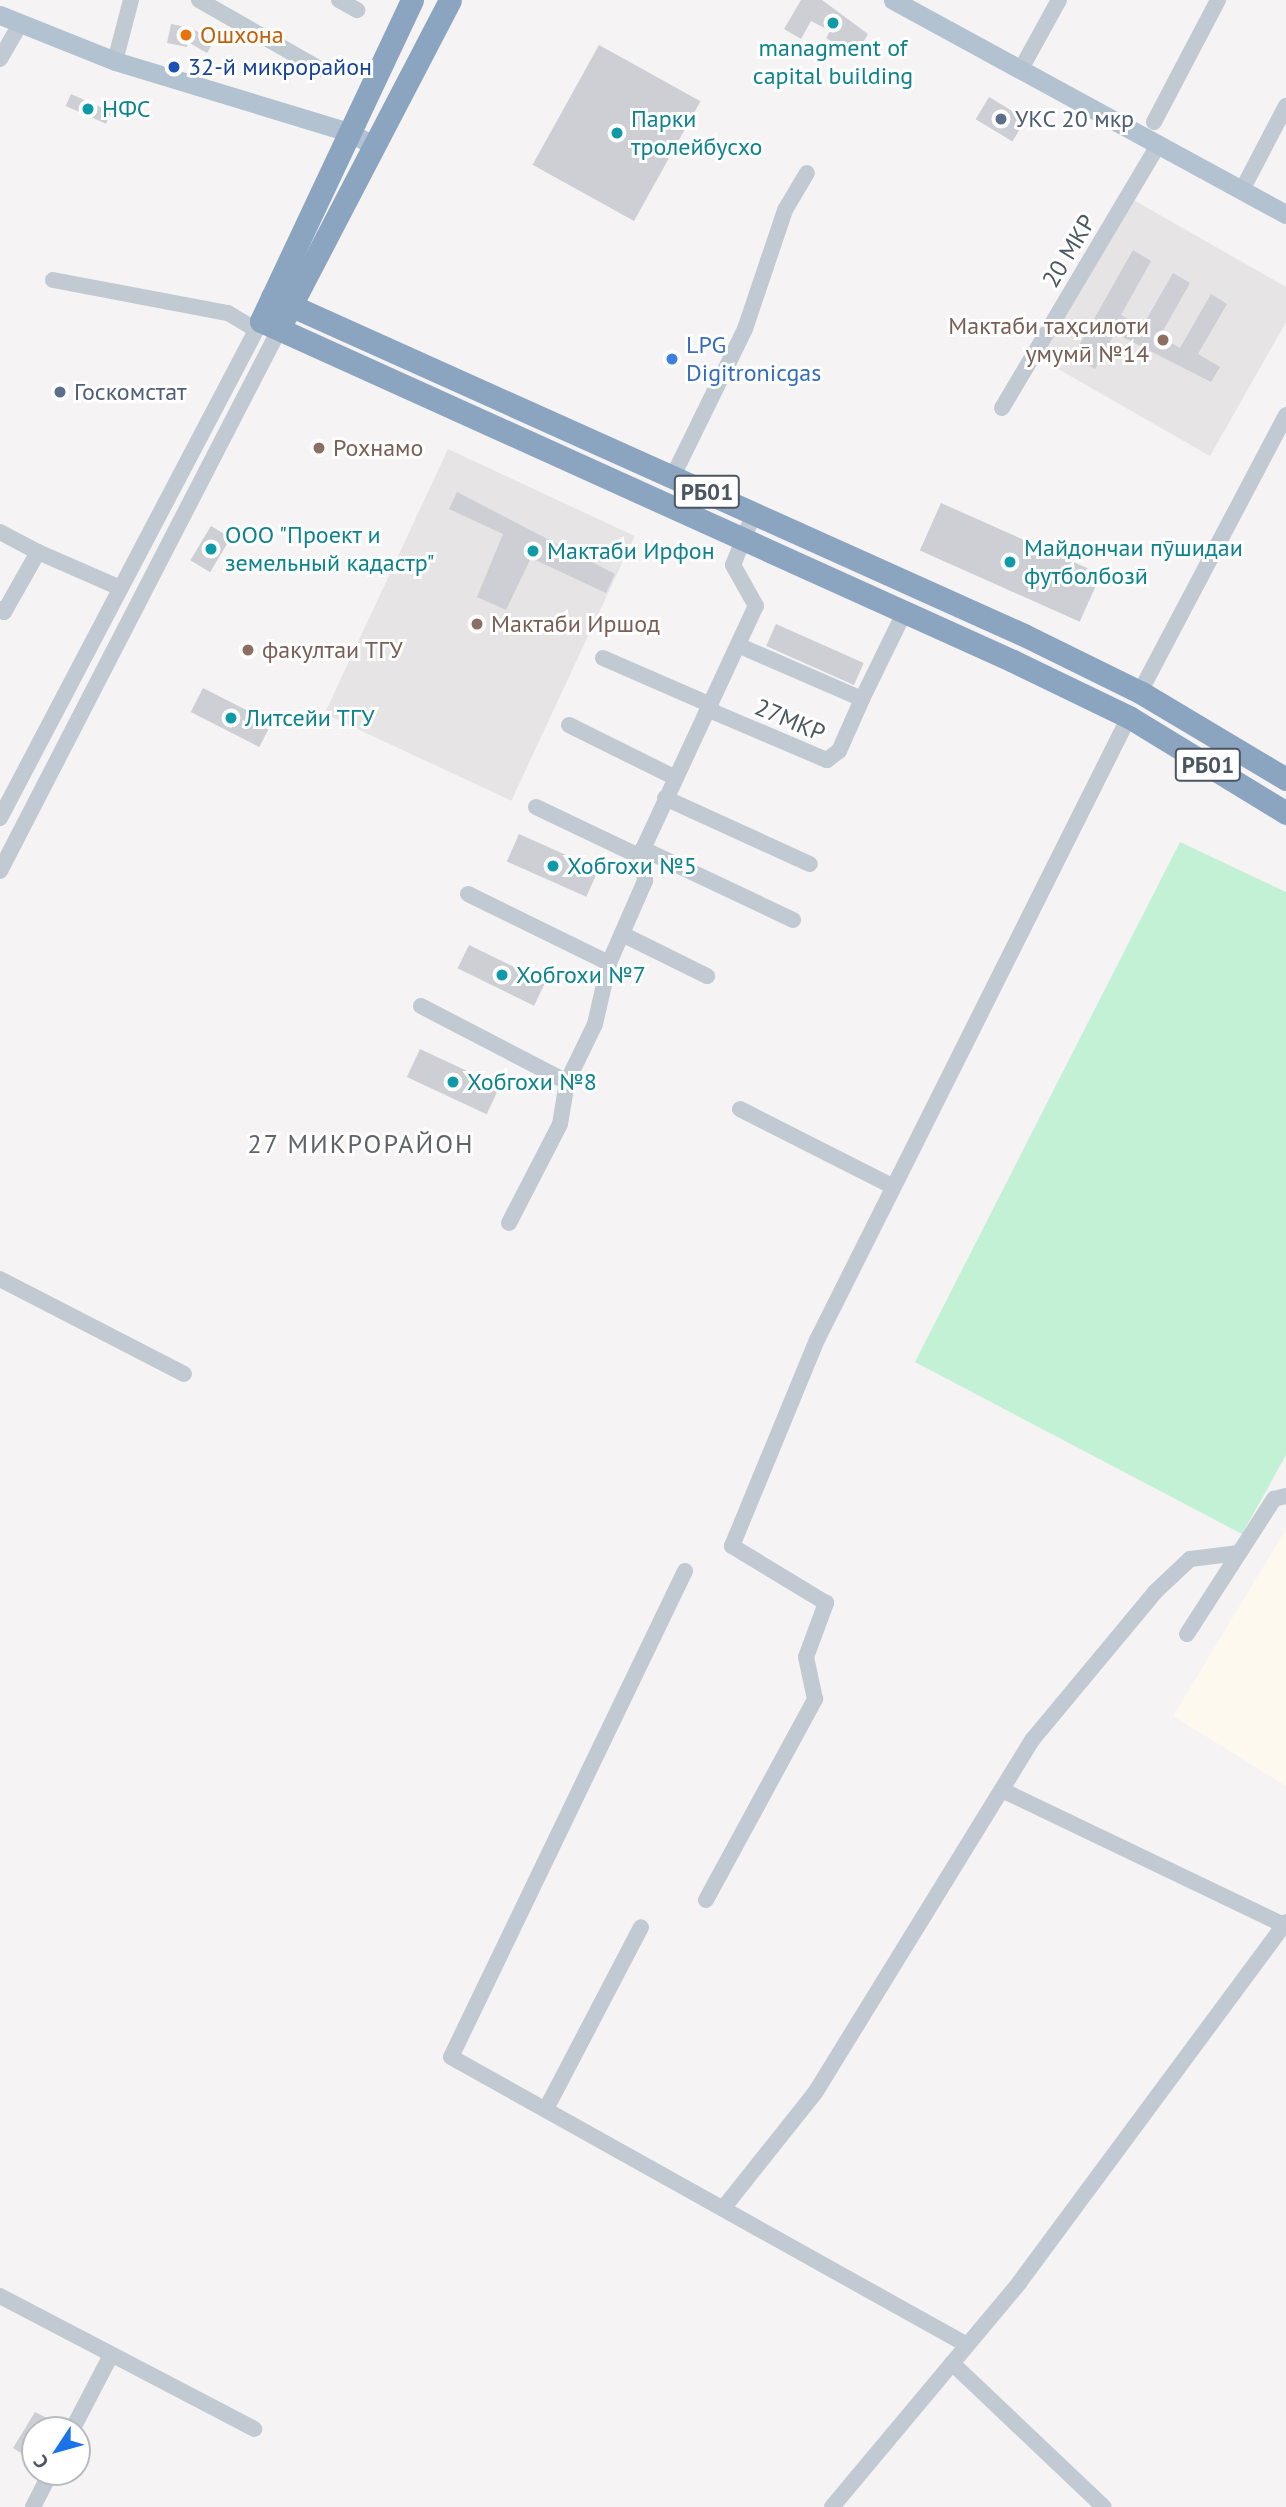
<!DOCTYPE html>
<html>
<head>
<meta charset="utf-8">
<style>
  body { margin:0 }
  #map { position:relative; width:1286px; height:2507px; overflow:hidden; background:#f5f3f3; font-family:"PT Sans",sans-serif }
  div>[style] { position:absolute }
  .commercial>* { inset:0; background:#fdf9ef }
  .education>* { inset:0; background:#e6e4e5; transform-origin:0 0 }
  .green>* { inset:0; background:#c3f1d5 }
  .building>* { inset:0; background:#cdcfd5; transform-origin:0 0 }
  .minor>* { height:16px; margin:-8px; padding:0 8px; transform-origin:8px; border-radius:8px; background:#c1cad2 }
  .major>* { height:19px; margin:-9.5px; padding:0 9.5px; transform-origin:9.5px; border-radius:9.5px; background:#b3c2d1 }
  .highway>* { height:23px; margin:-11.5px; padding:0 11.5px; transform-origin:11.5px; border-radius:11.5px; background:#8ba5c1 }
  .dots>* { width:19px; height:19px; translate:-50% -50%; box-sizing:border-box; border:4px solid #fff; border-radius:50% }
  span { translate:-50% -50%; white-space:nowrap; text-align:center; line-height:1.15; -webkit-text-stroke:6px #fff; paint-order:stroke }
  .shield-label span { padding:2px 5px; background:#fff; border:2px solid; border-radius:5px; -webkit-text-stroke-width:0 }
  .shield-label { font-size:23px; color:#4a5661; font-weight:700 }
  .food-label { font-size:24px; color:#c56008 }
  .left { translate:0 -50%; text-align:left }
  .culture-label { font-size:24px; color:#0d838f }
  .transit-label { font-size:24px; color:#164399 }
  .service-label { font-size:24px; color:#4e5e75 }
  .street-label { font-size:24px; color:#4a5661 }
  .education-label { font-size:24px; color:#785e54 }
  .right { translate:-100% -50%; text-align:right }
  .shop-label { font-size:24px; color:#366cbe }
  .neighbourhood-label { font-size:26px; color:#5f6368; letter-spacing:2px }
  .north { position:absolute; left:21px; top:2416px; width:70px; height:70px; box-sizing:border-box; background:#fff; border:2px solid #b7bbc0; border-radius:50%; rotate:234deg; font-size:19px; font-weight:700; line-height:28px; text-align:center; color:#4a5661 }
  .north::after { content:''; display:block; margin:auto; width:24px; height:32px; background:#1a73e8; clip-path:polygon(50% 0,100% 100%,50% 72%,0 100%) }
</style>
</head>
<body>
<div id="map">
  <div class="commercial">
    <div style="clip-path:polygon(1286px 1529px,1286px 1786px,1173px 1716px)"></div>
  </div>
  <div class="education">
    <div style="clip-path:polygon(1130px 198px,1286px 287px,1286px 322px,1210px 456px,1039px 358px)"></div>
    <div style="left:448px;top:449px;width:206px;height:292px;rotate:25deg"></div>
  </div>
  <div class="green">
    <div style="clip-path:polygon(1180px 842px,1286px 892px,1286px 1455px,1242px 1534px,915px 1362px)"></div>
  </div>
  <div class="building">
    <div style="clip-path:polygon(801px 0,822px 0,868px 34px,856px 55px,826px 38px,830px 31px,811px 21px,801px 39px,784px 29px)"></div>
    <div style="clip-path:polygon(171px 24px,191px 28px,214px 41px,207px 53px,188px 42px,187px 47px,167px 43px)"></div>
    <div style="left:599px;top:45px;width:116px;height:137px;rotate:29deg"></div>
    <div style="left:71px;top:94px;width:44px;height:13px;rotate:24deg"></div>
    <div style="left:989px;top:97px;width:43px;height:26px;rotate:31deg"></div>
    <div style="clip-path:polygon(1133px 250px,1151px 261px,1121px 315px,1142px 327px,1173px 273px,1190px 283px,1160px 336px,1180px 348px,1211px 294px,1227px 304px,1198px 354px,1220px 367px,1211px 382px,1115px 333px,1095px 369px,1073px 356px)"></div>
    <div style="clip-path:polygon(457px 492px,615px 574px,606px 593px,531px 558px,506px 610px,477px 597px,503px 534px,449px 509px)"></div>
    <div style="left:941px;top:503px;width:175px;height:52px;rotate:24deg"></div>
    <div style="left:211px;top:526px;width:23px;height:40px;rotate:31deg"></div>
    <div style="left:776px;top:624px;width:96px;height:24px;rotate:24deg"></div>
    <div style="left:203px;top:688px;width:77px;height:27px;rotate:27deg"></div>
    <div style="left:519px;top:834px;width:87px;height:30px;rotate:24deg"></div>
    <div style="left:469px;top:945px;width:85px;height:26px;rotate:26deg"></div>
    <div style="left:420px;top:1049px;width:88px;height:31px;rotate:25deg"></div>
    <div style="clip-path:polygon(35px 2412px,53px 2421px,48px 2430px,35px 2430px,31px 2459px,13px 2448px)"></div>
  </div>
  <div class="minor">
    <div style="left:199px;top:0;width:139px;rotate:29.7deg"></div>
    <div style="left:339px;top:0;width:21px;rotate:29deg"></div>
    <div style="left:0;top:59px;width:39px;rotate:-60deg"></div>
    <div style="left:115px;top:61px;width:63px;rotate:-75.3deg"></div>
    <div style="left:1021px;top:69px;width:79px;rotate:-61.2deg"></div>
    <div style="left:1154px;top:122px;width:138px;rotate:-62.3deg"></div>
    <div style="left:1242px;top:190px;width:95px;rotate:-62.4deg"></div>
    <div style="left:53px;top:280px;width:178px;rotate:10.7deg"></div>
    <div style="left:228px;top:313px;width:33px;rotate:31deg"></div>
    <div style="left:1002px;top:408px;width:306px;rotate:-59.3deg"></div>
    <div style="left:673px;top:476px;width:164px;rotate:-63.9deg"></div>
    <div style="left:745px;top:329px;width:126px;rotate:-71.4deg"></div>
    <div style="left:785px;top:210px;width:43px;rotate:-59.3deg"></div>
    <div style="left:0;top:532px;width:43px;rotate:27.8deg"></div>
    <div style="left:38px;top:552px;width:69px;rotate:119.5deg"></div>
    <div style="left:4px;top:612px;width:5px;rotate:-143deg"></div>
    <div style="left:38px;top:552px;width:87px;rotate:23.6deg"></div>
    <div style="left:740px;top:646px;width:133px;rotate:23.5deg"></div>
    <div style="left:862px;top:699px;width:98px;rotate:-64deg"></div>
    <div style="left:603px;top:658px;width:118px;rotate:23.5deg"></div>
    <div style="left:1140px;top:692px;width:313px;rotate:-62.2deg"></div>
    <div style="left:709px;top:710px;width:128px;rotate:23deg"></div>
    <div style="left:827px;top:760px;width:15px;rotate:-37deg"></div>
    <div style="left:839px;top:751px;width:57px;rotate:-66.1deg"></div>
    <div style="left:569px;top:725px;width:119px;rotate:26.4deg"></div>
    <div style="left:665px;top:798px;width:159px;rotate:24.5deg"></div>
    <div style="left:536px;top:807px;width:121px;rotate:25.5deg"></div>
    <div style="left:0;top:818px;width:561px;rotate:-62.29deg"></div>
    <div style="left:643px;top:849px;width:166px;rotate:25.3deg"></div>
    <div style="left:0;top:871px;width:609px;rotate:-62.72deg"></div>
    <div style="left:468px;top:894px;width:157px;rotate:26.1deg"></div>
    <div style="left:622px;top:934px;width:95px;rotate:26.3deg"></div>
    <div style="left:421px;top:1006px;width:165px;rotate:27.5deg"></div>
    <div style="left:740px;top:1109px;width:170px;rotate:26.9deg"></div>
    <div style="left:509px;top:1223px;width:111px;rotate:-62.7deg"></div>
    <div style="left:560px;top:1124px;width:43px;rotate:-80.5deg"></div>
    <div style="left:567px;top:1082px;width:64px;rotate:-64.2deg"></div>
    <div style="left:595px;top:1024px;width:63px;rotate:-77.1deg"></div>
    <div style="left:609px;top:963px;width:90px;rotate:-66.3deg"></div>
    <div style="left:645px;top:881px;width:32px;rotate:-94deg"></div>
    <div style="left:643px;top:849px;width:268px;rotate:-65.1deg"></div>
    <div style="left:756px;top:606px;width:47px;rotate:-119.3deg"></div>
    <div style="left:733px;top:565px;width:56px;rotate:-68deg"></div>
    <div style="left:0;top:1279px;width:207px;rotate:27.3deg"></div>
    <div style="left:685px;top:1571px;width:539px;rotate:115.71deg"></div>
    <div style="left:451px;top:2057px;width:591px;rotate:29.17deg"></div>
    <div style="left:1187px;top:1634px;width:161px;rotate:-57.2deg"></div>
    <div style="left:1274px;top:1499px;width:12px;rotate:-14deg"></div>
    <div style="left:1004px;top:1791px;width:310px;rotate:25.6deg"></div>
    <div style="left:706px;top:1900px;width:229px;rotate:-61.5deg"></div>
    <div style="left:815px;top:1699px;width:43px;rotate:-102.1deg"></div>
    <div style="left:806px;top:1657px;width:58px;rotate:-69.7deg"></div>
    <div style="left:826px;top:1603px;width:110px;rotate:-148.8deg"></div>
    <div style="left:732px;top:1546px;width:223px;rotate:-67.6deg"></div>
    <div style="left:817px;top:1340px;width:697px;rotate:-63.4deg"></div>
    <div style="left:546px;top:2109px;width:205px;rotate:-62.4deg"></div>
    <div style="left:725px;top:2206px;width:144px;rotate:-51.5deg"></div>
    <div style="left:815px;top:2093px;width:416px;rotate:-58.4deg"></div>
    <div style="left:1033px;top:1739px;width:191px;rotate:-50.3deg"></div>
    <div style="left:1155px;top:1592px;width:48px;rotate:-43.3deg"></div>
    <div style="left:1190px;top:1559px;width:49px;rotate:-7deg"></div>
    <div style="left:0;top:2296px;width:287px;rotate:27.6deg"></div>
    <div style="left:952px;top:2363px;width:209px;rotate:43.5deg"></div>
    <div style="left:72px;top:2430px;width:85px;rotate:-62.5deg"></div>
    <div style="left:33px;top:2507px;width:39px;rotate:-63deg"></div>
    <div style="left:832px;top:2507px;width:292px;rotate:-50.1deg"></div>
    <div style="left:1019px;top:2283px;width:449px;rotate:-53.5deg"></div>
  </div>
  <div class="major">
    <div style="left:893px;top:0;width:447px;rotate:28.6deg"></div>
    <div style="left:0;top:15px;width:124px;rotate:21.8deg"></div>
    <div style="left:115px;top:61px;width:241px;rotate:16.9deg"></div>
    <div style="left:346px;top:131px;width:29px;rotate:27deg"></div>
  </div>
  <div class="highway">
    <div style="left:412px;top:0;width:355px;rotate:115.2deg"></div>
    <div style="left:261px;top:321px;width:825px;rotate:24.33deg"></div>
    <div style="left:1013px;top:661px;width:129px;rotate:25.8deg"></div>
    <div style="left:1129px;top:717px;width:184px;rotate:31.4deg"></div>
    <div style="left:272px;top:297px;width:824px;rotate:24.2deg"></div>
    <div style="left:1024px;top:635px;width:129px;rotate:26.2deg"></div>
    <div style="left:1140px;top:692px;width:170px;rotate:30.8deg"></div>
    <div style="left:285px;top:317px;width:357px;rotate:-62.5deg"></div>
  </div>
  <div class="dots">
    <div style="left:833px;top:23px;background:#0f9aa8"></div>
    <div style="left:186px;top:35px;background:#e8710a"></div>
    <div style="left:174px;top:67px;background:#1a4fb4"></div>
    <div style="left:88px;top:109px;background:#0f9aa8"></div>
    <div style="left:1001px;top:119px;background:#5c6f8a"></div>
    <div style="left:617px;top:133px;background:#0f9aa8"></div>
    <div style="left:1163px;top:340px;background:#8d6e63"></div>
    <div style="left:672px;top:359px;background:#3f7fe0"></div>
    <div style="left:60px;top:392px;background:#5c6f8a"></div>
    <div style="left:319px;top:448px;background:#8d6e63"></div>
    <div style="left:211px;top:549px;background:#0f9aa8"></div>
    <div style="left:533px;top:551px;background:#0f9aa8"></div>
    <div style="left:1010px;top:562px;background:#0f9aa8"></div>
    <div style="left:477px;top:624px;background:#8d6e63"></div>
    <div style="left:248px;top:650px;background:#8d6e63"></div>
    <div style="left:231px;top:718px;background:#0f9aa8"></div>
    <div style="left:553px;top:866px;background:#0f9aa8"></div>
    <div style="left:502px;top:975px;background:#0f9aa8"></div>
    <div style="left:453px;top:1082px;background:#0f9aa8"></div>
  </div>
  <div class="shield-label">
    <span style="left:707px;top:492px">РБ01</span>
    <span style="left:1208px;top:765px">РБ01</span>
  </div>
  <div class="food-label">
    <span class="left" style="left:200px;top:35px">Ошхона</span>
  </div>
  <div class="culture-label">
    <span style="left:833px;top:62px">managment of<br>capital building</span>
    <span class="left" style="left:102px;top:109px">НФС</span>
    <span class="left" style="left:631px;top:133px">Парки<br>тролейбусхо</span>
    <span class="left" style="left:225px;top:549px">ООО "Проект и<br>земельный кадастр"</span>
    <span class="left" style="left:1024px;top:562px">Майдончаи пӯшидаи<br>футболбозӣ</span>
    <span class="left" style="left:547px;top:551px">Мактаби Ирфон</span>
    <span class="left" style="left:245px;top:718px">Литсейи ТГУ</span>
    <span class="left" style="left:567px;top:866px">Хобгохи №5</span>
    <span class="left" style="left:516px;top:975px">Хобгохи №7</span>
    <span class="left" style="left:467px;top:1082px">Хобгохи №8</span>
  </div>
  <div class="transit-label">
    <span class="left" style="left:188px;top:67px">32-й микрорайон</span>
  </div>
  <div class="service-label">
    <span class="left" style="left:1015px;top:119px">УКС 20 мкр</span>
    <span class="left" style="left:74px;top:392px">Госкомстат</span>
  </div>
  <div class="street-label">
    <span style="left:1069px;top:251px;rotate:-59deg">20 МКР</span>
    <span style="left:790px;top:720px;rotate:23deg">27МКР</span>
  </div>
  <div class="education-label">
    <span class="right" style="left:1149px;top:340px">Мактаби таҳсилоти<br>умумӣ №14</span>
    <span class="left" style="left:333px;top:448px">Рохнамо</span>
    <span class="left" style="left:491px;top:624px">Мактаби Иршод</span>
    <span class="left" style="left:262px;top:650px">факултаи ТГУ</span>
  </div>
  <div class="shop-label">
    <span class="left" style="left:686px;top:359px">LPG<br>Digitronicgas</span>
  </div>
  <div class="neighbourhood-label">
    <span style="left:361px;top:1144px">27 МИКРОРАЙОН</span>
  </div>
  <div class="north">С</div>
</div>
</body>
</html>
